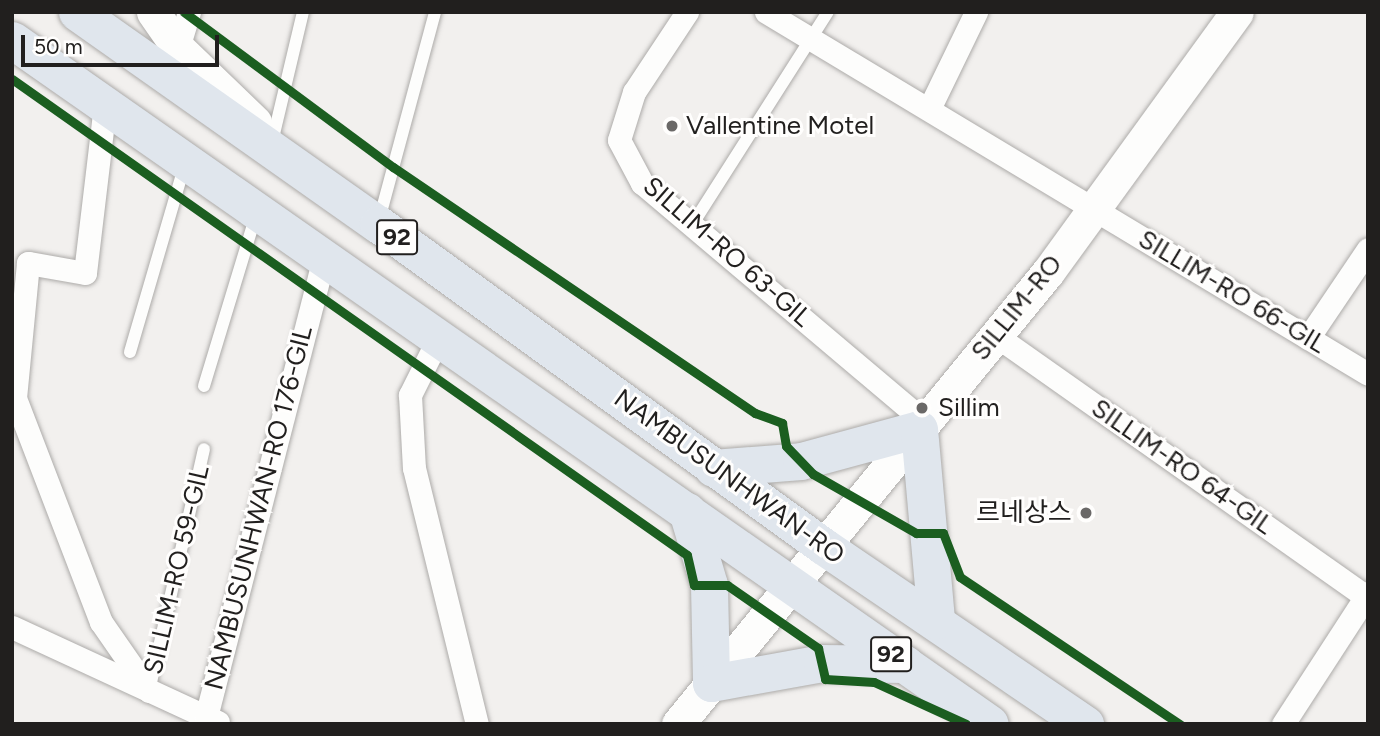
<!DOCTYPE html>
<html>
<head>
<meta charset="utf-8">
<style>
  body { margin:0 }
  #map { position:relative; width:1380px; height:736px; overflow:hidden; background:#f2f0ee; font-family:Figtree,"Noto Sans KR",sans-serif }
  div>[style] { position:absolute }
  .roads { filter:drop-shadow(0 0 2px #adaba9) drop-shadow(0 0 2px #adaba9) }
  .lane>* { height:12px; margin:-6px; padding:0 6px; transform-origin:6px; border-radius:6px; background:#fdfdfc }
  .street>* { height:23px; margin:-11.5px; padding:0 11.5px; transform-origin:11.5px; border-radius:11.5px; background:#fdfdfc }
  .secondary>* { height:33px; margin:-16.5px; padding:0 16.5px; transform-origin:16.5px; border-radius:16.5px; background:#fdfdfc }
  .primary>* { height:37px; margin:-18.5px; padding:0 18.5px; transform-origin:18.5px; border-radius:18.5px; background:#e0e6ed }
  .cycleway>* { height:9px; margin:-4.5px; padding:0 4.5px; transform-origin:4.5px; border-radius:4.5px; background:#1b5e20 }
  .dots>* { width:19px; height:19px; translate:-50% -50%; box-sizing:border-box; border:4px solid #fffefd; border-radius:50% }
  span { translate:-50% -50%; white-space:nowrap; text-align:center; line-height:1.15; -webkit-text-stroke:6px #fffefd; paint-order:stroke }
  .shield-label span { padding:2px 5px; background:#fffefd; border:2px solid; border-radius:5px; -webkit-text-stroke-width:0 }
  .shield-label { font-size:24px; color:#211f1e; font-weight:700 }
  .poi-label { font-size:26px; color:#211f1e }
  .left { translate:0 -50%; text-align:left }
  .right { translate:-100% -50%; text-align:right }
  .street-label { font-size:26px; color:#211f1e }
  .frame { position:absolute; inset:0; border:14px solid #211f1e; pointer-events:none }
  .scale { position:absolute; left:21px; top:35px; width:198px; height:32px; box-sizing:border-box; border:4px solid #211f1e; border-top:0; padding-left:9px; font-size:21px; line-height:24px; white-space:nowrap; color:#211f1e; -webkit-text-stroke:5px #fffefd; paint-order:stroke }
</style>
</head>
<body>
<div id="map">
  <div class="roads">
    <div class="lane">
      <div style="left:273px;top:138px;width:130px;rotate:-76.6deg"></div>
      <div style="left:379px;top:220px;width:215px;rotate:-74.9deg"></div>
      <div style="left:694px;top:222px;width:249px;rotate:-57.5deg"></div>
      <div style="left:130px;top:352px;width:196px;rotate:-73.7deg"></div>
      <div style="left:204px;top:386px;width:179px;rotate:-73.1deg"></div>
      <div style="left:149px;top:691px;width:248px;rotate:-77.2deg"></div>
    </div>
    <div class="street">
      <div style="left:687px;top:12px;width:96px;rotate:123.5deg"></div>
      <div style="left:634px;top:92px;width:50px;rotate:107.4deg"></div>
      <div style="left:619px;top:140px;width:49px;rotate:61.9deg"></div>
      <div style="left:642px;top:183px;width:370px;rotate:40.2deg"></div>
      <div style="left:766px;top:12px;width:702px;rotate:31.02deg"></div>
      <div style="left:178px;top:48px;width:38px;rotate:-73deg"></div>
      <div style="left:105px;top:105px;width:169px;rotate:96.8deg"></div>
      <div style="left:85px;top:273px;width:58px;rotate:-170deg"></div>
      <div style="left:28px;top:263px;width:136px;rotate:95.5deg"></div>
      <div style="left:15px;top:398px;width:240px;rotate:69deg"></div>
      <div style="left:101px;top:622px;width:84px;rotate:55.2deg"></div>
      <div style="left:929px;top:109px;width:108px;rotate:-64.1deg"></div>
      <div style="left:995px;top:335px;width:456px;rotate:35.2deg"></div>
      <div style="left:1308px;top:338px;width:107px;rotate:-56deg"></div>
      <div style="left:438px;top:339px;width:63px;rotate:116.6deg"></div>
      <div style="left:410px;top:395px;width:73px;rotate:86.9deg"></div>
      <div style="left:414px;top:468px;width:264px;rotate:76.2deg"></div>
      <div style="left:12px;top:627px;width:227px;rotate:24.8deg"></div>
      <div style="left:206px;top:717px;width:474px;rotate:-75.6deg"></div>
      <div style="left:1283px;top:724px;width:156px;rotate:-57deg"></div>
    </div>
    <div class="secondary">
      <div style="left:153px;top:12px;width:44px;rotate:55.2deg"></div>
      <div style="left:178px;top:48px;width:107px;rotate:43.9deg"></div>
      <div style="left:678px;top:724px;width:584px;rotate:-50.7deg"></div>
      <div style="left:1048px;top:272px;width:321px;rotate:-54deg"></div>
    </div>
    <div class="primary">
      <div style="left:77px;top:12px;width:368px;rotate:35.2deg"></div>
      <div style="left:378px;top:224px;width:549px;rotate:35.89deg"></div>
      <div style="left:823px;top:546px;width:317px;rotate:34.2deg"></div>
      <div style="left:12px;top:40px;width:1193px;rotate:34.97deg"></div>
      <div style="left:713px;top:468px;width:88px;rotate:-4.5deg"></div>
      <div style="left:801px;top:461px;width:122px;rotate:-15.2deg"></div>
      <div style="left:919px;top:429px;width:192px;rotate:84.9deg"></div>
      <div style="left:687px;top:511px;width:77px;rotate:73.4deg"></div>
      <div style="left:709px;top:585px;width:98px;rotate:88.8deg"></div>
      <div style="left:711px;top:683px;width:113px;rotate:-10.2deg"></div>
      <div style="left:822px;top:663px;width:83px;rotate:0.7deg"></div>
    </div>
  </div>
  <div class="cycleway">
    <div style="left:184px;top:12px;width:260px;rotate:36.6deg"></div>
    <div style="left:393px;top:167px;width:438px;rotate:34.2deg"></div>
    <div style="left:755px;top:413px;width:29px;rotate:20deg"></div>
    <div style="left:782px;top:423px;width:23px;rotate:80deg"></div>
    <div style="left:786px;top:446px;width:39px;rotate:46deg"></div>
    <div style="left:813px;top:474px;width:119px;rotate:29.8deg"></div>
    <div style="left:916px;top:533px;width:27px"></div>
    <div style="left:943px;top:533px;width:47px;rotate:68.9deg"></div>
    <div style="left:960px;top:577px;width:265px;rotate:33.8deg"></div>
    <div style="left:12px;top:79px;width:826px;rotate:35.19deg"></div>
    <div style="left:687px;top:555px;width:31px;rotate:77deg"></div>
    <div style="left:694px;top:585px;width:33px"></div>
    <div style="left:727px;top:585px;width:111px;rotate:34.7deg"></div>
    <div style="left:818px;top:648px;width:32px;rotate:77deg"></div>
    <div style="left:825px;top:679px;width:49px;rotate:3.5deg"></div>
    <div style="left:874px;top:682px;width:101px;rotate:24.5deg"></div>
  </div>
  <div class="dots">
    <div style="left:672px;top:126px;background:#6a6867"></div>
    <div style="left:922px;top:408px;background:#6a6867"></div>
    <div style="left:1086px;top:513px;background:#6a6867"></div>
  </div>
  <div class="shield-label">
    <span style="left:397px;top:237px">92</span>
    <span style="left:891px;top:654px">92</span>
  </div>
  <div class="poi-label">
    <span class="left" style="left:686px;top:126px">Vallentine Motel</span>
    <span class="left" style="left:938px;top:408px">Sillim</span>
    <span class="right" style="left:1072px;top:513px">르네상스</span>
  </div>
  <div class="street-label">
    <span style="left:727px;top:252px;rotate:41deg">SILLIM-RO 63-GIL</span>
    <span style="left:1232px;top:292px;rotate:31deg">SILLIM-RO 66-GIL</span>
    <span style="left:1017px;top:308px;rotate:-51deg">SILLIM-RO</span>
    <span style="left:1182px;top:467px;rotate:35deg">SILLIM-RO 64-GIL</span>
    <span style="left:729px;top:477px;rotate:36deg">NAMBUSUNHWAN-RO</span>
    <span style="left:259px;top:508px;rotate:-76deg">NAMBUSUNHWAN-RO 176-GIL</span>
    <span style="left:177px;top:570px;rotate:-77deg">SILLIM-RO 59-GIL</span>
  </div>
  <div class="frame"></div>
  <div class="scale">50 m</div>
</div>
</body>
</html>
